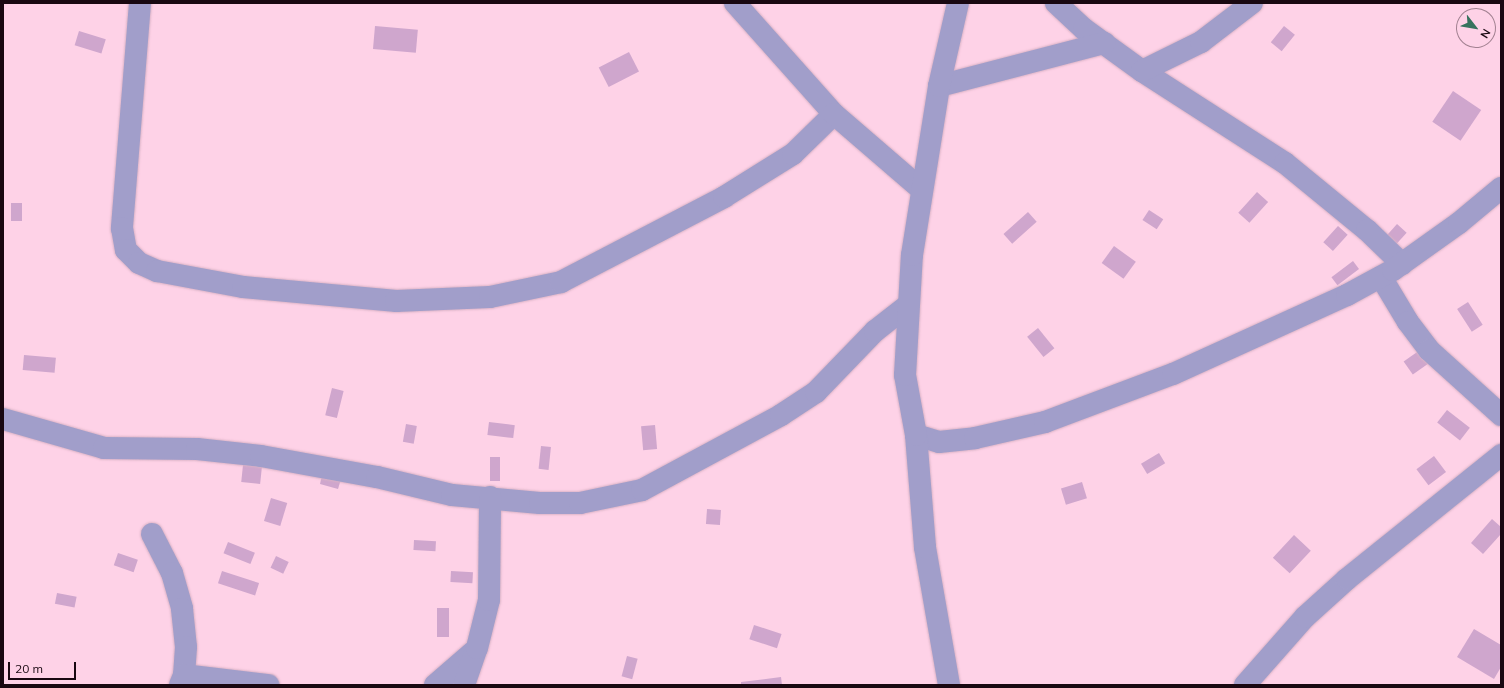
<!DOCTYPE html>
<html>
<head>
<meta charset="utf-8">
<style>
  body { margin:0 }
  #map { position:relative; width:1504px; height:688px; overflow:hidden; background:#fed2e7; font-family:Mulish,sans-serif }
  div>[style] { position:absolute }
  .building>* { inset:0; background:#cfa6cd; transform-origin:0 0 }
  .roads { filter:drop-shadow(0 0 1px #d9b2c5) drop-shadow(0 0 1px #d9b2c5) }
  .minor>* { height:22px; margin:-11px; padding:0 11px; transform-origin:11px; border-radius:11px; background:#a19eca }
  span { translate:-50% -50%; white-space:nowrap; text-align:center; line-height:1.15; -webkit-text-stroke:3.5px #fed2e7; paint-order:stroke }
  .frame { position:absolute; inset:0; border:4px solid #190811; pointer-events:none }
  .north { position:absolute; left:1456px; top:8px; width:40px; height:40px; box-sizing:border-box; background:#fed2e7; border:1px solid #a28191; border-radius:50%; rotate:121deg; font-size:11px; font-weight:700; line-height:16px; text-align:center; color:#190811 }
  .north::after { content:''; display:block; margin:auto; width:14px; height:18px; background:#37735e; clip-path:polygon(50% 0,100% 100%,50% 72%,0 100%) }
  .scale { position:absolute; left:8px; top:662px; width:68px; height:18px; box-sizing:border-box; border:2px solid #190811; border-top:0; padding-left:5px; font-size:12px; line-height:14px; white-space:nowrap; color:#190811; -webkit-text-stroke:3px #fed2e7; paint-order:stroke }
</style>
</head>
<body>
<div id="map">
  <div class="building">
    <div style="left:375px;top:26px;width:43px;height:23px;rotate:5deg"></div>
    <div style="left:1284px;top:26px;width:14px;height:21px;rotate:39deg"></div>
    <div style="left:79px;top:31px;width:28px;height:15px;rotate:17deg"></div>
    <div style="left:629px;top:52px;width:22px;height:34px;rotate:63deg"></div>
    <div style="left:1453px;top:91px;width:34px;height:37px;rotate:34deg"></div>
    <div style="left:1257px;top:192px;width:15px;height:28px;rotate:42deg"></div>
    <div style="left:11px;top:203px;width:11px;height:18px"></div>
    <div style="left:1149px;top:210px;width:17px;height:12px;rotate:33deg"></div>
    <div style="left:1028px;top:212px;width:13px;height:33px;rotate:48deg"></div>
    <div style="left:1397px;top:224px;width:13px;height:16px;rotate:42deg"></div>
    <div style="left:1338px;top:226px;width:13px;height:22px;rotate:42deg"></div>
    <div style="left:1114px;top:246px;width:27px;height:21px;rotate:36deg"></div>
    <div style="left:1353px;top:261px;width:10px;height:27px;rotate:53deg"></div>
    <div style="left:1468px;top:302px;width:27px;height:13px;rotate:57deg"></div>
    <div style="left:1038px;top:328px;width:26px;height:14px;rotate:51deg"></div>
    <div style="left:1420px;top:350px;width:16px;height:20px;rotate:55deg"></div>
    <div style="left:24px;top:355px;width:32px;height:15px;rotate:5deg"></div>
    <div style="left:332px;top:388px;width:12px;height:28px;rotate:14deg"></div>
    <div style="left:1447px;top:410px;width:29px;height:16px;rotate:38deg"></div>
    <div style="left:489px;top:422px;width:26px;height:13px;rotate:7deg"></div>
    <div style="left:406px;top:424px;width:11px;height:18px;rotate:10deg"></div>
    <div style="left:655px;top:425px;width:24px;height:14px;rotate:85deg"></div>
    <div style="left:541px;top:446px;width:10px;height:23px;rotate:6deg"></div>
    <div style="left:1159px;top:453px;width:12px;height:21px;rotate:59deg"></div>
    <div style="left:1434px;top:456px;width:20px;height:22px;rotate:53deg"></div>
    <div style="left:490px;top:457px;width:10px;height:24px"></div>
    <div style="left:243px;top:465px;width:19px;height:17px;rotate:6deg"></div>
    <div style="clip-path:polygon(322px 475px,341px 479px,338px 489px,320px 484px)"></div>
    <div style="left:1082px;top:482px;width:17px;height:22px;rotate:73deg"></div>
    <div style="left:271px;top:498px;width:17px;height:24px;rotate:17deg"></div>
    <div style="left:707px;top:509px;width:14px;height:15px;rotate:4deg"></div>
    <div style="clip-path:polygon(1492px 519px,1501px 527px,1501px 534px,1483px 554px,1471px 543px)"></div>
    <div style="left:1294px;top:535px;width:23px;height:31px;rotate:43deg"></div>
    <div style="left:414px;top:540px;width:22px;height:10px;rotate:3deg"></div>
    <div style="left:228px;top:542px;width:29px;height:12px;rotate:22deg"></div>
    <div style="left:118px;top:553px;width:21px;height:13px;rotate:19deg"></div>
    <div style="left:276px;top:556px;width:14px;height:13px;rotate:25deg"></div>
    <div style="left:222px;top:571px;width:39px;height:13px;rotate:18deg"></div>
    <div style="left:451px;top:571px;width:22px;height:11px;rotate:3deg"></div>
    <div style="left:57px;top:593px;width:20px;height:11px;rotate:11deg"></div>
    <div style="left:437px;top:608px;width:12px;height:29px"></div>
    <div style="left:754px;top:625px;width:29px;height:15px;rotate:18deg"></div>
    <div style="clip-path:polygon(1474px 629px,1501px 645px,1501px 667px,1494px 679px,1457px 657px)"></div>
    <div style="left:627px;top:656px;width:11px;height:21px;rotate:15deg"></div>
    <div style="clip-path:polygon(781px 677px,782px 685px,741px 685px,741px 682px)"></div>
  </div>
  <div class="roads">
    <div class="minor">
      <div style="left:140px;top:3px;width:226px;rotate:94.6deg"></div>
      <div style="left:122px;top:228px;width:22px;rotate:80deg"></div>
      <div style="left:126px;top:250px;width:18px;rotate:45deg"></div>
      <div style="left:139px;top:263px;width:20px;rotate:24deg"></div>
      <div style="left:157px;top:271px;width:87px;rotate:10.5deg"></div>
      <div style="left:243px;top:287px;width:154px;rotate:5.2deg"></div>
      <div style="left:396px;top:301px;width:94px;rotate:-2.4deg"></div>
      <div style="left:490px;top:297px;width:73px;rotate:-11.9deg"></div>
      <div style="left:561px;top:282px;width:184px;rotate:-27.5deg"></div>
      <div style="left:724px;top:197px;width:81px;rotate:-31.9deg"></div>
      <div style="left:793px;top:154px;width:57px;rotate:-44.3deg"></div>
      <div style="left:735px;top:3px;width:149px;rotate:48.3deg"></div>
      <div style="left:834px;top:114px;width:116px;rotate:40.8deg"></div>
      <div style="left:1056px;top:3px;width:38px;rotate:43deg"></div>
      <div style="left:1084px;top:29px;width:72px;rotate:35.9deg"></div>
      <div style="left:1142px;top:71px;width:170px;rotate:32.8deg"></div>
      <div style="left:1285px;top:163px;width:106px;rotate:39.3deg"></div>
      <div style="left:1367px;top:230px;width:49px;rotate:44.2deg"></div>
      <div style="left:1142px;top:71px;width:66px;rotate:-26.2deg"></div>
      <div style="left:1201px;top:42px;width:64px;rotate:-37.4deg"></div>
      <div style="left:939px;top:86px;width:171px;rotate:-14.6deg"></div>
      <div style="left:1381px;top:277px;width:52px;rotate:59deg"></div>
      <div style="left:1408px;top:322px;width:35px;rotate:53deg"></div>
      <div style="left:1429px;top:350px;width:97px;rotate:42.1deg"></div>
      <div style="left:3px;top:419px;width:105px;rotate:16deg"></div>
      <div style="left:104px;top:448px;width:93px;rotate:0.6deg"></div>
      <div style="left:197px;top:449px;width:64px;rotate:6.2deg"></div>
      <div style="left:261px;top:456px;width:118px;rotate:10.3deg"></div>
      <div style="left:377px;top:477px;width:77px;rotate:13.5deg"></div>
      <div style="left:452px;top:495px;width:88px;rotate:5.2deg"></div>
      <div style="left:540px;top:503px;width:40px"></div>
      <div style="left:580px;top:503px;width:63px;rotate:-11.8deg"></div>
      <div style="left:642px;top:490px;width:158px;rotate:-28.3deg"></div>
      <div style="left:781px;top:415px;width:42px;rotate:-33.3deg"></div>
      <div style="left:816px;top:392px;width:85px;rotate:-46deg"></div>
      <div style="left:875px;top:331px;width:42px;rotate:-38.2deg"></div>
      <div style="left:916px;top:435px;width:24px;rotate:17deg"></div>
      <div style="left:939px;top:442px;width:36px;rotate:-6deg"></div>
      <div style="left:975px;top:438px;width:72px;rotate:-12.9deg"></div>
      <div style="left:1045px;top:422px;width:137px;rotate:-20.6deg"></div>
      <div style="left:1173px;top:374px;width:191px;rotate:-24.4deg"></div>
      <div style="left:1347px;top:295px;width:52px;rotate:-28.5deg"></div>
      <div style="left:1393px;top:270px;width:81px;rotate:-35.5deg"></div>
      <div style="left:1459px;top:223px;width:55px;rotate:-39.8deg"></div>
      <div style="left:152px;top:534px;width:44px;rotate:62.9deg"></div>
      <div style="left:172px;top:573px;width:37px;rotate:74deg"></div>
      <div style="left:182px;top:609px;width:38px;rotate:84deg"></div>
      <div style="left:186px;top:647px;width:28px;rotate:94deg"></div>
      <div style="left:184px;top:675px;width:11px;rotate:112deg"></div>
      <div style="left:184px;top:675px;width:85px;rotate:6.8deg"></div>
      <div style="left:435px;top:685px;width:50px;rotate:-41deg"></div>
      <div style="left:464px;top:685px;width:39px;rotate:-71deg"></div>
      <div style="left:477px;top:648px;width:49px;rotate:-76deg"></div>
      <div style="left:489px;top:600px;width:103px;rotate:-89.4deg"></div>
      <div style="left:949px;top:685px;width:140px;rotate:-99.9deg"></div>
      <div style="left:925px;top:547px;width:112px;rotate:-94.6deg"></div>
      <div style="left:916px;top:435px;width:61px;rotate:-100.4deg"></div>
      <div style="left:905px;top:375px;width:120px;rotate:-86.7deg"></div>
      <div style="left:912px;top:255px;width:171px;rotate:-80.9deg"></div>
      <div style="left:939px;top:86px;width:85px;rotate:-77.1deg"></div>
      <div style="left:1245px;top:685px;width:91px;rotate:-48.6deg"></div>
      <div style="left:1305px;top:617px;width:57px;rotate:-42.1deg"></div>
      <div style="left:1347px;top:579px;width:198px;rotate:-38.8deg"></div>
    </div>
  </div>
  <div class="frame"></div>
  <div class="north">N</div>
  <div class="scale">20 m</div>
</div>
</body>
</html>
